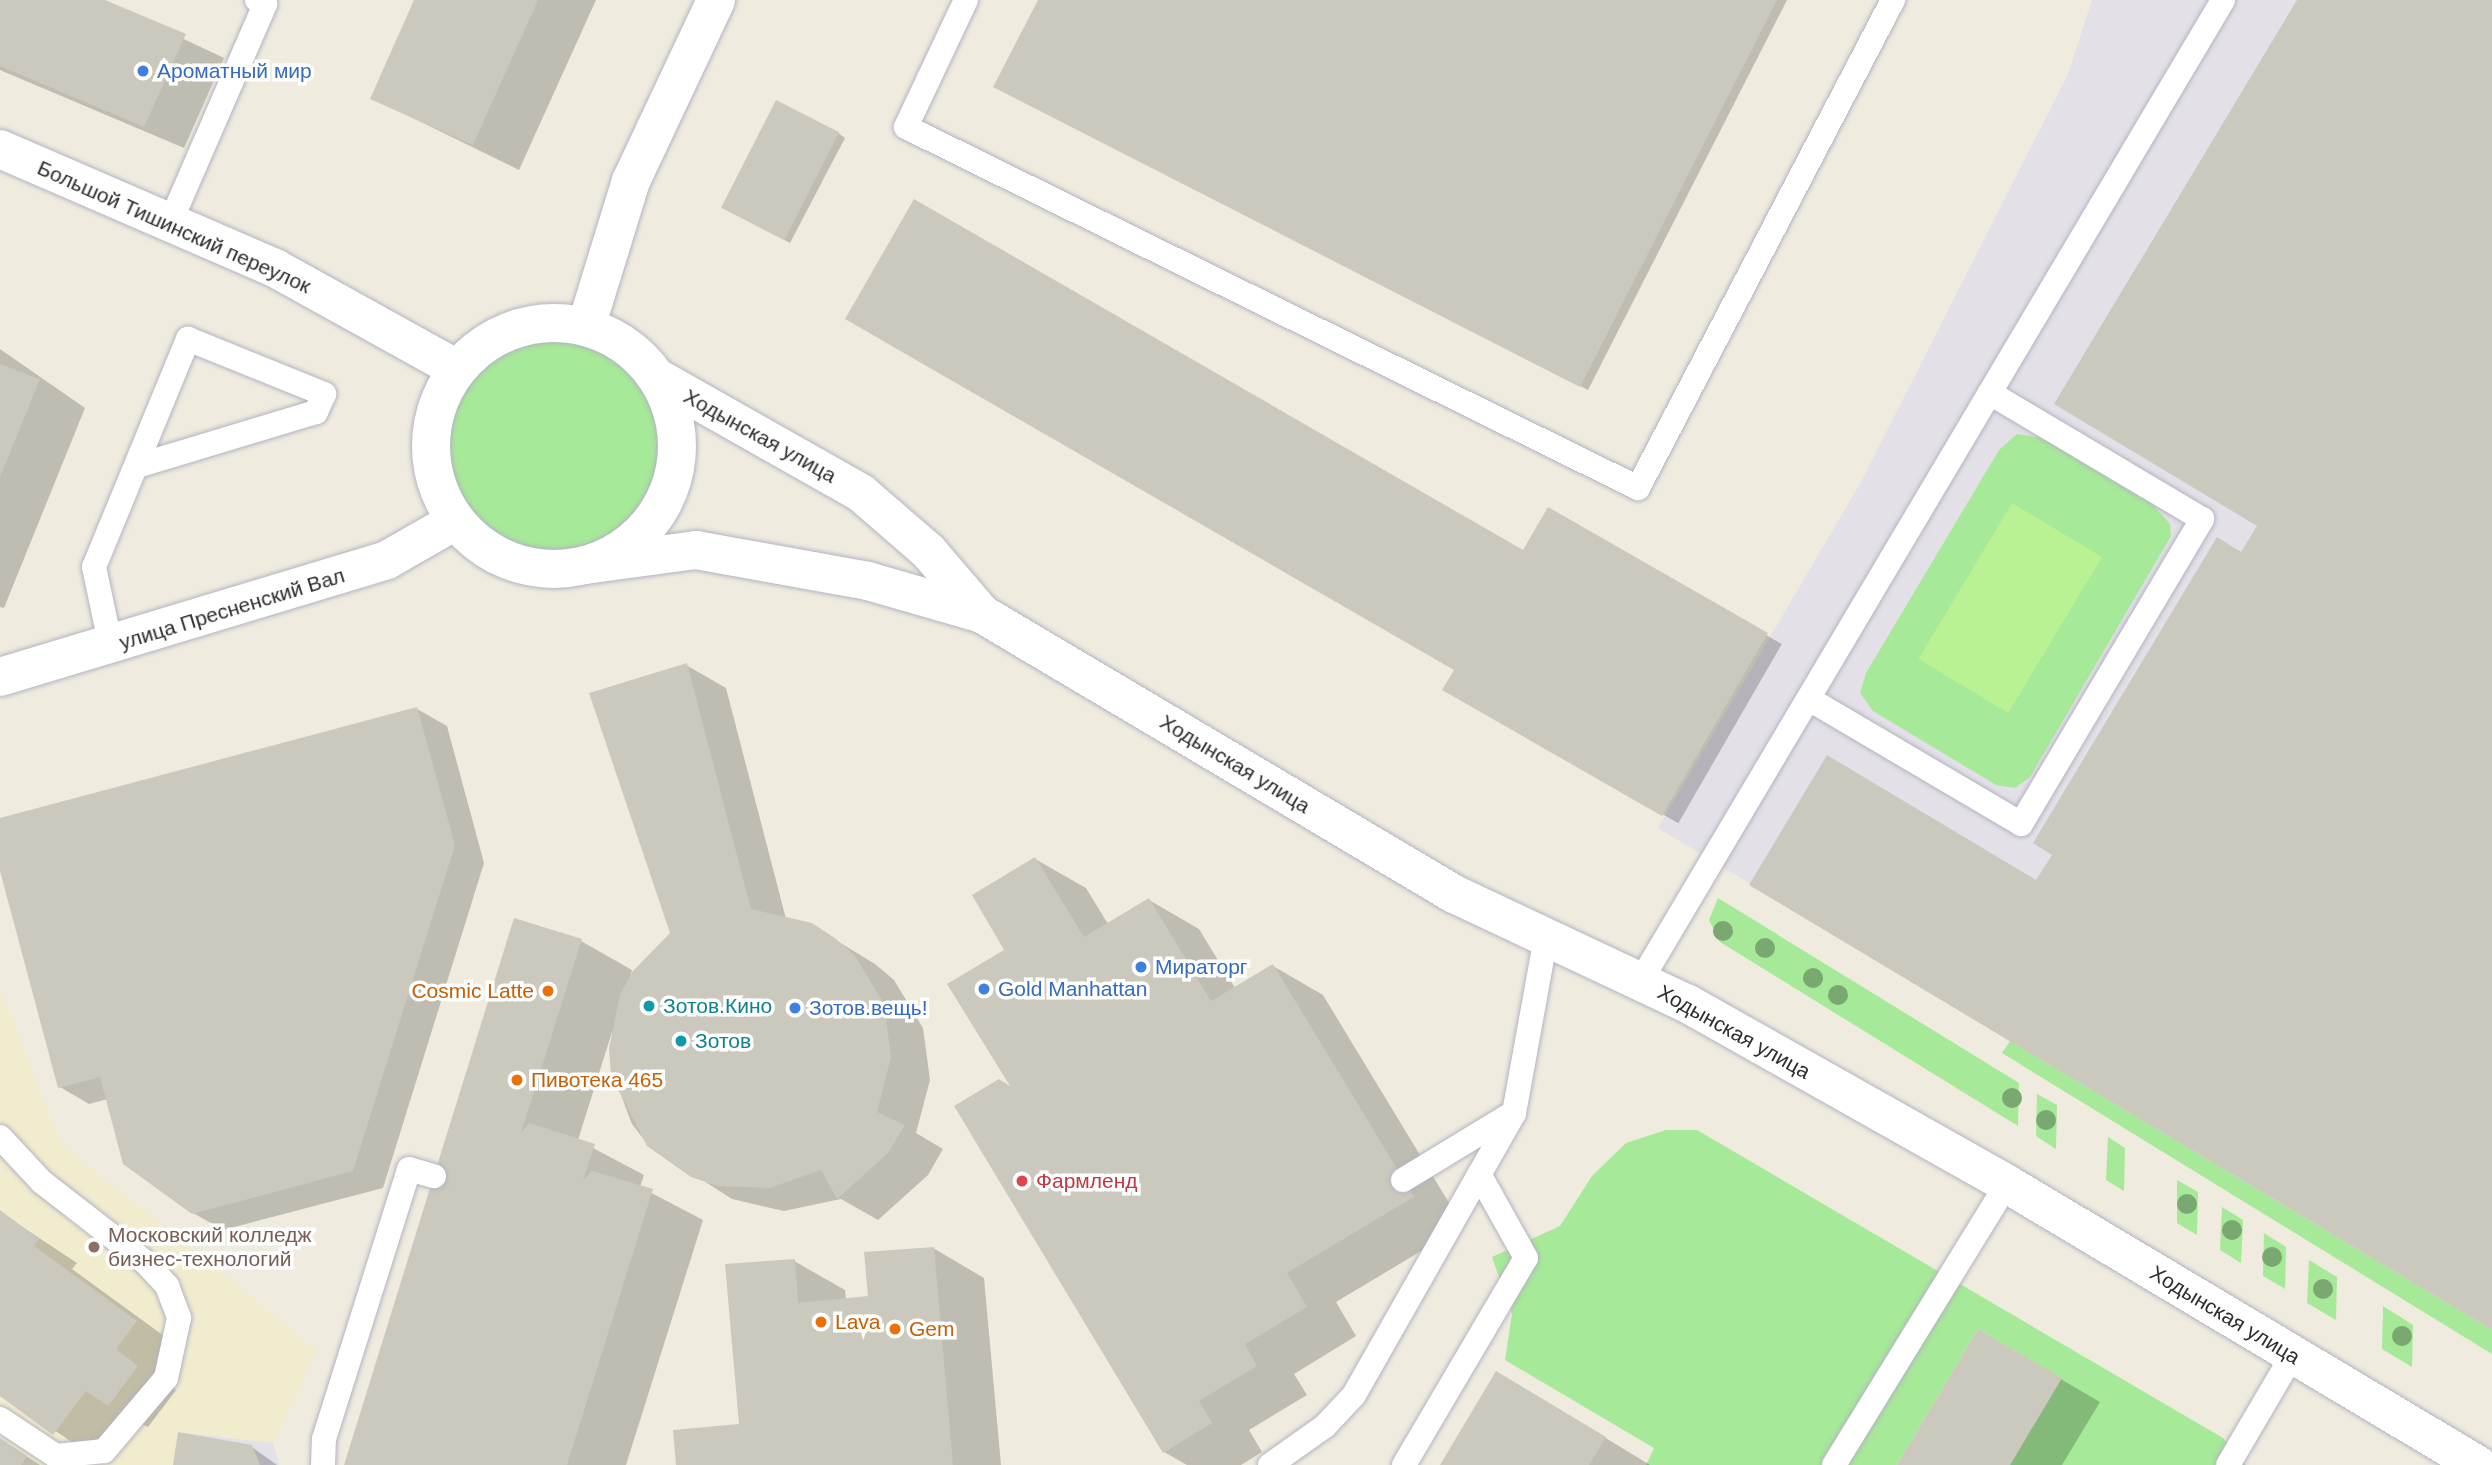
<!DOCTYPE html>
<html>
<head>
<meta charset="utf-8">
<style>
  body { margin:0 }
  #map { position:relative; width:2492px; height:1465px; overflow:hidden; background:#efebdf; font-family:Helvetica,sans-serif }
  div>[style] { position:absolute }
  .industrial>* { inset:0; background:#e3e0e8 }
  .education>* { inset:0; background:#f2ecce }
  .green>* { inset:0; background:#a6e998 }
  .round { border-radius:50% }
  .pitch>* { inset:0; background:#b9f193; transform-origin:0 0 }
  .shadow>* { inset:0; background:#0003; transform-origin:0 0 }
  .building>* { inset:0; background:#cbc9bd; transform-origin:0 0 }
  .roads { filter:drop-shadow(0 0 2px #b3b3c1) drop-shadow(0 0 2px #b3b3c1) }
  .service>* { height:24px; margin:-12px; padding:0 12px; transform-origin:12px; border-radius:12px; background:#fff }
  .tertiary>* { height:38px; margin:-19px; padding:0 19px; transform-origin:19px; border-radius:19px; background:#fff }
  .secondary>* { height:38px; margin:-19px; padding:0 19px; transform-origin:19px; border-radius:19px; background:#fff }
  .secondary>.ring { margin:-19px; padding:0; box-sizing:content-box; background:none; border:38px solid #fff; border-radius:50% }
  .trees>* { width:20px; height:20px; margin:-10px; border-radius:50%; background:#79a870 }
  .dots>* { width:19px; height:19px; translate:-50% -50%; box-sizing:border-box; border:4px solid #fff; border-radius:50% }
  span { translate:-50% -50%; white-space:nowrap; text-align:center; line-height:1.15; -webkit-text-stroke:7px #fff; paint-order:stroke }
  .shop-label { font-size:21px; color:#366cbe }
  .left { translate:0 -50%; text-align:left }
  .street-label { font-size:21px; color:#2d2d2d }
  .food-label { font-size:21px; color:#c56008 }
  .right { translate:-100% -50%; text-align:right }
  .culture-label { font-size:21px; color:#0d838f }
  .health-label { font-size:21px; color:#be3a42 }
  .education-label { font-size:21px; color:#785e54 }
</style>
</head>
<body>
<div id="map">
  <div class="industrial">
    <div style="clip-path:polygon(2092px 0,2492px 0,2492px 1330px,1658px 828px,1861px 482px,2068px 74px)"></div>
    <div style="clip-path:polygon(178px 1432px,273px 1443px,279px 1465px,173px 1465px)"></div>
  </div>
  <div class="education">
    <div style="clip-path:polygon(0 986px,60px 1143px,317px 1350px,273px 1443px,179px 1432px,173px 1465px,36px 1465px,0 1438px)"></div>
  </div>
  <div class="green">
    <div class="round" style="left:447px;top:338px;width:212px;height:212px"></div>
    <div style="clip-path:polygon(2017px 434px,2042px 438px,2153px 505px,2170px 524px,2171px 536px,2030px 777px,2015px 788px,1996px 785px,1873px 711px,1860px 693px,1866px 673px,1999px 450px)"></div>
    <div style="clip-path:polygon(1718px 898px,2019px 1083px,2018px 1126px,1720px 942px,1709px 920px)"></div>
    <div style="clip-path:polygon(2010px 1041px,2492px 1330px,2492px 1354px,2002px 1053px)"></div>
    <div style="clip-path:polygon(2037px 1094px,2057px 1105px,2056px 1149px,2036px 1136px)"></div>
    <div style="clip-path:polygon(1666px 1130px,1697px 1130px,2223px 1438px,2246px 1465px,2010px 1465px,2061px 1378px,1978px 1329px,1897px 1465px,1646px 1465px,1654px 1448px,1505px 1360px,1512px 1314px,1492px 1257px,1560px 1226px,1592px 1176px,1626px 1143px)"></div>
    <div style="clip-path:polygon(2108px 1137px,2125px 1148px,2124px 1191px,2106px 1180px)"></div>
    <div style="clip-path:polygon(2177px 1180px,2198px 1192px,2197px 1235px,2177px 1223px)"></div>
    <div style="clip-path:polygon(2222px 1207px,2243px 1220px,2241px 1263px,2220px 1250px)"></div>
    <div style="clip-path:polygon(2264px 1233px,2286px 1247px,2285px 1289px,2263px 1276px)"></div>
    <div style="clip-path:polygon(2309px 1260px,2337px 1277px,2336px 1320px,2307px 1303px)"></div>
    <div style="clip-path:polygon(2383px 1306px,2413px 1325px,2412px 1367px,2382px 1349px)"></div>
  </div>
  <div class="pitch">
    <div style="left:2012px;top:503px;width:105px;height:182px;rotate:31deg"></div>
  </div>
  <div class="shadow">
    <div style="clip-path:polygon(0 0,101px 0,224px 58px,184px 148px,0 70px)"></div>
    <div style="clip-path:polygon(416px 0,596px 0,519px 170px,372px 98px)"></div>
    <div style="clip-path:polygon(1040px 0,1787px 0,1588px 390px,995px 87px)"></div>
    <div style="clip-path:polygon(838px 133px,845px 138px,790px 243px,722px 207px)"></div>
    <div style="clip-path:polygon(0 349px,85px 408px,4px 608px,0 607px)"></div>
    <div style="left:1548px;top:509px;width:270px;height:207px;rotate:30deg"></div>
    <div style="clip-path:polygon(686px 665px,726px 688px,786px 919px,811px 925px,875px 964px,894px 980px,923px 1028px,930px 1080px,916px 1133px,943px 1149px,928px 1175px,878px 1220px,841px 1199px,784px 1211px,732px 1199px,648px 1145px,632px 1124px,613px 1074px,612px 1032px,578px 1140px,644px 1175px,640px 1187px,703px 1220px,626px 1465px,346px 1465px,581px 941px,632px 970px,630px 977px,672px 934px)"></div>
    <div style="clip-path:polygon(417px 709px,447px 726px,484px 863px,383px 1188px,223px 1230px,193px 1213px,108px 1099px,89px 1104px,60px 1087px,0 864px,0 820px)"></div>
    <div style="clip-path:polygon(1035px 859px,1086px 888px,1108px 924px,1149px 900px,1199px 929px,1235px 988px,1273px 966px,1323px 995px,1463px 1226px,1336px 1302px,1356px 1336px,1294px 1374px,1307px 1395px,1249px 1430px,1262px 1452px,1241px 1465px,1187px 1465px,1164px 1452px,1007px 950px)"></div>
    <div style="clip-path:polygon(0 1212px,77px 1263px,72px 1269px,175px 1344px,154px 1373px,176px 1390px,148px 1427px,124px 1414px,93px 1456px,0 1394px)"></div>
    <div style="clip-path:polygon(933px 1248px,984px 1278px,1001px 1465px,678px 1465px,741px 1426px,794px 1261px,845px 1290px,846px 1300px,870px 1298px)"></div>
    <div style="clip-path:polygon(2018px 1354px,2100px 1402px,2062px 1465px,1899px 1465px)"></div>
    <div style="clip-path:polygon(1543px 1400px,1650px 1465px,1442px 1465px)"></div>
    <div style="clip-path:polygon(0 1439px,40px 1465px,0 1465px)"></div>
    <div style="clip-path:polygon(252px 1447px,277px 1465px,175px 1465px)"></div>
  </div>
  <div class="building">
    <div style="clip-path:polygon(0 0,105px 0,186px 34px,144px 127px,0 66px)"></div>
    <div style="clip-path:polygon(414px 0,538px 0,473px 145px,370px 99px)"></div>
    <div style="clip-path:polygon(1038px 0,1777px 0,1580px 387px,993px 87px)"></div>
    <div style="clip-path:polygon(2297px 0,2492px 0,2492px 1330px,1749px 885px,1827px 755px,2036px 880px,2052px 855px,2033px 843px,2217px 537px,2241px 552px,2257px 526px,2054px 404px)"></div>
    <div style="left:776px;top:100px;width:71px;height:121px;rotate:27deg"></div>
    <div style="clip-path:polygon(914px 199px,1523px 550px,1548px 507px,1768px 633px,1662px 816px,1442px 690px,1454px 670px,845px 319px)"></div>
    <div style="clip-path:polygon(0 364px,40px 379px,0 477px)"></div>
    <div style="clip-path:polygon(687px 663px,751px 909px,812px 923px,836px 939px,855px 956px,884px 1004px,891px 1057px,877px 1112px,905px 1125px,888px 1153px,837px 1199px,821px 1170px,770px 1188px,717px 1186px,691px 1177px,647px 1146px,611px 1075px,609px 1048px,620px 995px,632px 972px,670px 933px,589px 693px)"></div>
    <div style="clip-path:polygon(417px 707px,455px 845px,353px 1171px,192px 1214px,123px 1164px,100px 1077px,58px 1088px,0 871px,0 818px)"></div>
    <div style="clip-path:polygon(1035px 857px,1084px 937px,1149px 898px,1211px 1001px,1273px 964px,1414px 1197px,1287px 1273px,1307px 1307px,1245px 1344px,1257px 1366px,1199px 1401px,1212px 1423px,1163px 1453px,954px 1106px,999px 1079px,1010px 1086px,947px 984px,1004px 950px,972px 895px)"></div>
    <div style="clip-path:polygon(514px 918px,582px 939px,521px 1133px,529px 1123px,595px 1144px,583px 1180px,592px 1171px,653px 1189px,567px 1465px,344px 1465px)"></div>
    <div style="clip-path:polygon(0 1210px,39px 1239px,34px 1246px,137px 1321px,116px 1349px,138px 1366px,108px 1406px,86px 1391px,53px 1435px,0 1396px)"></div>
    <div style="clip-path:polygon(934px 1247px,953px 1465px,676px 1465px,673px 1430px,739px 1424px,725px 1264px,795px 1259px,798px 1303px,868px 1296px,864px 1252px)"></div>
    <div style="clip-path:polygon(1978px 1329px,2062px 1378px,2010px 1465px,1897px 1465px)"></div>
    <div style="clip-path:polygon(1496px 1371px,1606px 1437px,1589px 1465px,1440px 1465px)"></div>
    <div style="clip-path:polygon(178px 1432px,252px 1445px,260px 1465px,173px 1465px)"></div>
    <div style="clip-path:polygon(0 1438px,27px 1456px,21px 1465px,0 1465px)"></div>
  </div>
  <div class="roads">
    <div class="service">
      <div style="left:966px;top:0;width:140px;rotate:115.3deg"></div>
      <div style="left:906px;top:127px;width:816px;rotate:26.25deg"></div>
      <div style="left:1638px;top:488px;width:551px;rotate:-62.41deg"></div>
      <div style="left:170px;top:223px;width:239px;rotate:-66.5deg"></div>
      <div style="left:265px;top:4px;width:9px;rotate:-153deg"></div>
      <div style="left:111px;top:647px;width:82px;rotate:-102deg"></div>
      <div style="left:94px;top:567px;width:247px;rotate:-67.6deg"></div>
      <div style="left:188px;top:339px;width:147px;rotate:22deg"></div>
      <div style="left:324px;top:394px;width:20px;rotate:114deg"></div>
      <div style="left:316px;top:412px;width:187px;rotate:163.2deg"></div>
      <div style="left:1809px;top:699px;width:246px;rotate:30.5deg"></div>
      <div style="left:2021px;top:824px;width:355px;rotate:-59.3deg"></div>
      <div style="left:2202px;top:519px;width:247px;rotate:-149.3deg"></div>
      <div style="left:1640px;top:982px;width:1142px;rotate:-59.3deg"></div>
      <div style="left:0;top:1137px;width:62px;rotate:47deg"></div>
      <div style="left:42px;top:1182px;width:130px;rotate:37.8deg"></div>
      <div style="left:145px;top:1262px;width:33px;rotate:47deg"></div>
      <div style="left:167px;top:1286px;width:34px;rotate:69deg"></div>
      <div style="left:179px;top:1318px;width:61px;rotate:102.2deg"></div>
      <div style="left:166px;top:1378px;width:96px;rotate:130.3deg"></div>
      <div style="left:104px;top:1451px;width:48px;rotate:174.1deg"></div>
      <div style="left:56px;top:1456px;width:67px;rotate:-146.5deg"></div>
      <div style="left:1403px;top:1180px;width:125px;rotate:-31.3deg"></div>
      <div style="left:323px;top:1465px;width:26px;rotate:-88deg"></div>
      <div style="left:324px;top:1439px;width:283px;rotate:-72.5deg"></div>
      <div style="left:409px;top:1169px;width:26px;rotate:16deg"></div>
      <div style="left:1270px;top:1465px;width:67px;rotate:-35.3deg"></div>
      <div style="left:1325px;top:1426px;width:42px;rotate:-46.9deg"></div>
      <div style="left:1354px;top:1395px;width:324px;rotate:-60.4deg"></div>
      <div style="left:1514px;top:1113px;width:179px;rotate:-79.7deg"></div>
      <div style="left:1404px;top:1465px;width:240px;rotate:-59.5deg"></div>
      <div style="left:1526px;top:1258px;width:96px;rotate:-119.2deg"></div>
      <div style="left:1834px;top:1465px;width:330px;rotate:-58.4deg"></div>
      <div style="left:2228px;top:1465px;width:126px;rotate:-59.6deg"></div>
    </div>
    <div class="tertiary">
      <div style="left:0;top:149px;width:300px;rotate:23.4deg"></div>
      <div style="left:275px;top:268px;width:208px;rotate:29deg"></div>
      <div style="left:656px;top:377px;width:236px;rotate:29.5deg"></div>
      <div style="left:861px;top:493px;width:90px;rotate:40.9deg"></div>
      <div style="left:929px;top:552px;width:82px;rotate:49.5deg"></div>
      <div style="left:585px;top:565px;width:112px;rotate:-7.7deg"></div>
      <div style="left:696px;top:550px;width:175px;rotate:10.2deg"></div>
      <div style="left:868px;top:581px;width:119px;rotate:16.1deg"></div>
      <div style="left:982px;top:614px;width:549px;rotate:30.68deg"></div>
      <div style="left:1454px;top:894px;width:259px;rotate:25.2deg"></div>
      <div style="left:1688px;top:1004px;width:366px;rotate:29.4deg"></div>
      <div style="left:2007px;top:1184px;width:548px;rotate:30.82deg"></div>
    </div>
    <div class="secondary">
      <div class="ring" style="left:431px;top:323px;width:208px;height:208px"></div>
      <div style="left:586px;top:327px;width:153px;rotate:-72.9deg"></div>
      <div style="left:631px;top:181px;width:200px;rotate:-64.8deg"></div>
      <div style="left:0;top:677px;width:404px;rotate:-16.8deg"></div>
      <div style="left:387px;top:560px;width:78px;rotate:-29.8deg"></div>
    </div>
  </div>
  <div class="trees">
    <div style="left:1723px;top:931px"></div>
    <div style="left:1765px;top:948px"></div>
    <div style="left:1813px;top:978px"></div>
    <div style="left:1838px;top:995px"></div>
    <div style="left:2012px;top:1098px"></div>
    <div style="left:2046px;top:1120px"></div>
    <div style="left:2187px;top:1204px"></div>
    <div style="left:2232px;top:1230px"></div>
    <div style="left:2272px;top:1257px"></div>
    <div style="left:2323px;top:1289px"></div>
    <div style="left:2402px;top:1336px"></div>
  </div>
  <div class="dots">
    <div style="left:143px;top:71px;background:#3f7fe0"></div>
    <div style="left:1141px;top:967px;background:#3f7fe0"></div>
    <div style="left:984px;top:989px;background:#3f7fe0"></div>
    <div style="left:548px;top:991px;background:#e8710a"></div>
    <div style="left:649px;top:1006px;background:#0f9aa8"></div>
    <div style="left:795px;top:1008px;background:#3f7fe0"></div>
    <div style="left:681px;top:1041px;background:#0f9aa8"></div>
    <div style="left:517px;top:1080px;background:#e8710a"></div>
    <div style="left:1022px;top:1181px;background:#e0444e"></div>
    <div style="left:94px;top:1247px;background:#8d6e63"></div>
    <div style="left:821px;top:1322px;background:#e8710a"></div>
    <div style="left:895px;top:1329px;background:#e8710a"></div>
  </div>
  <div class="shop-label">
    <span class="left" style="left:157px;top:71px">Ароматный мир</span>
    <span class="left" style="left:1155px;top:967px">Мираторг</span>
    <span class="left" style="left:998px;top:989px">Gold Manhattan</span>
    <span class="left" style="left:809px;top:1008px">Зотов.вещь!</span>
  </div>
  <div class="street-label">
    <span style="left:174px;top:227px;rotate:24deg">Большой Тишинский переулок</span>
    <span style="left:760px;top:436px;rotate:29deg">Ходынская улица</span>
    <span style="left:232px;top:609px;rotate:-17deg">улица Пресненский Вал</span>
    <span style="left:1235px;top:764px;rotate:31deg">Ходынская улица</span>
    <span style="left:1734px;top:1032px;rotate:29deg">Ходынская улица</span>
    <span style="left:2225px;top:1315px;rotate:31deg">Ходынская улица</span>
  </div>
  <div class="food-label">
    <span class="right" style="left:534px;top:991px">Cosmic Latte</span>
    <span class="left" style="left:531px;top:1080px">Пивотека 465</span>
    <span class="left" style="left:835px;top:1322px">Lava</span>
    <span class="left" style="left:909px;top:1329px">Gem</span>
  </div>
  <div class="culture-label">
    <span class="left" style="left:663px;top:1006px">Зотов.Кино</span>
    <span class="left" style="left:695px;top:1041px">Зотов</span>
  </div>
  <div class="health-label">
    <span class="left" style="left:1036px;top:1181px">Фармленд</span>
  </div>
  <div class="education-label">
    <span class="left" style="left:108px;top:1247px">Московский колледж<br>бизнес-технологий</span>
  </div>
</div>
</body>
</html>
